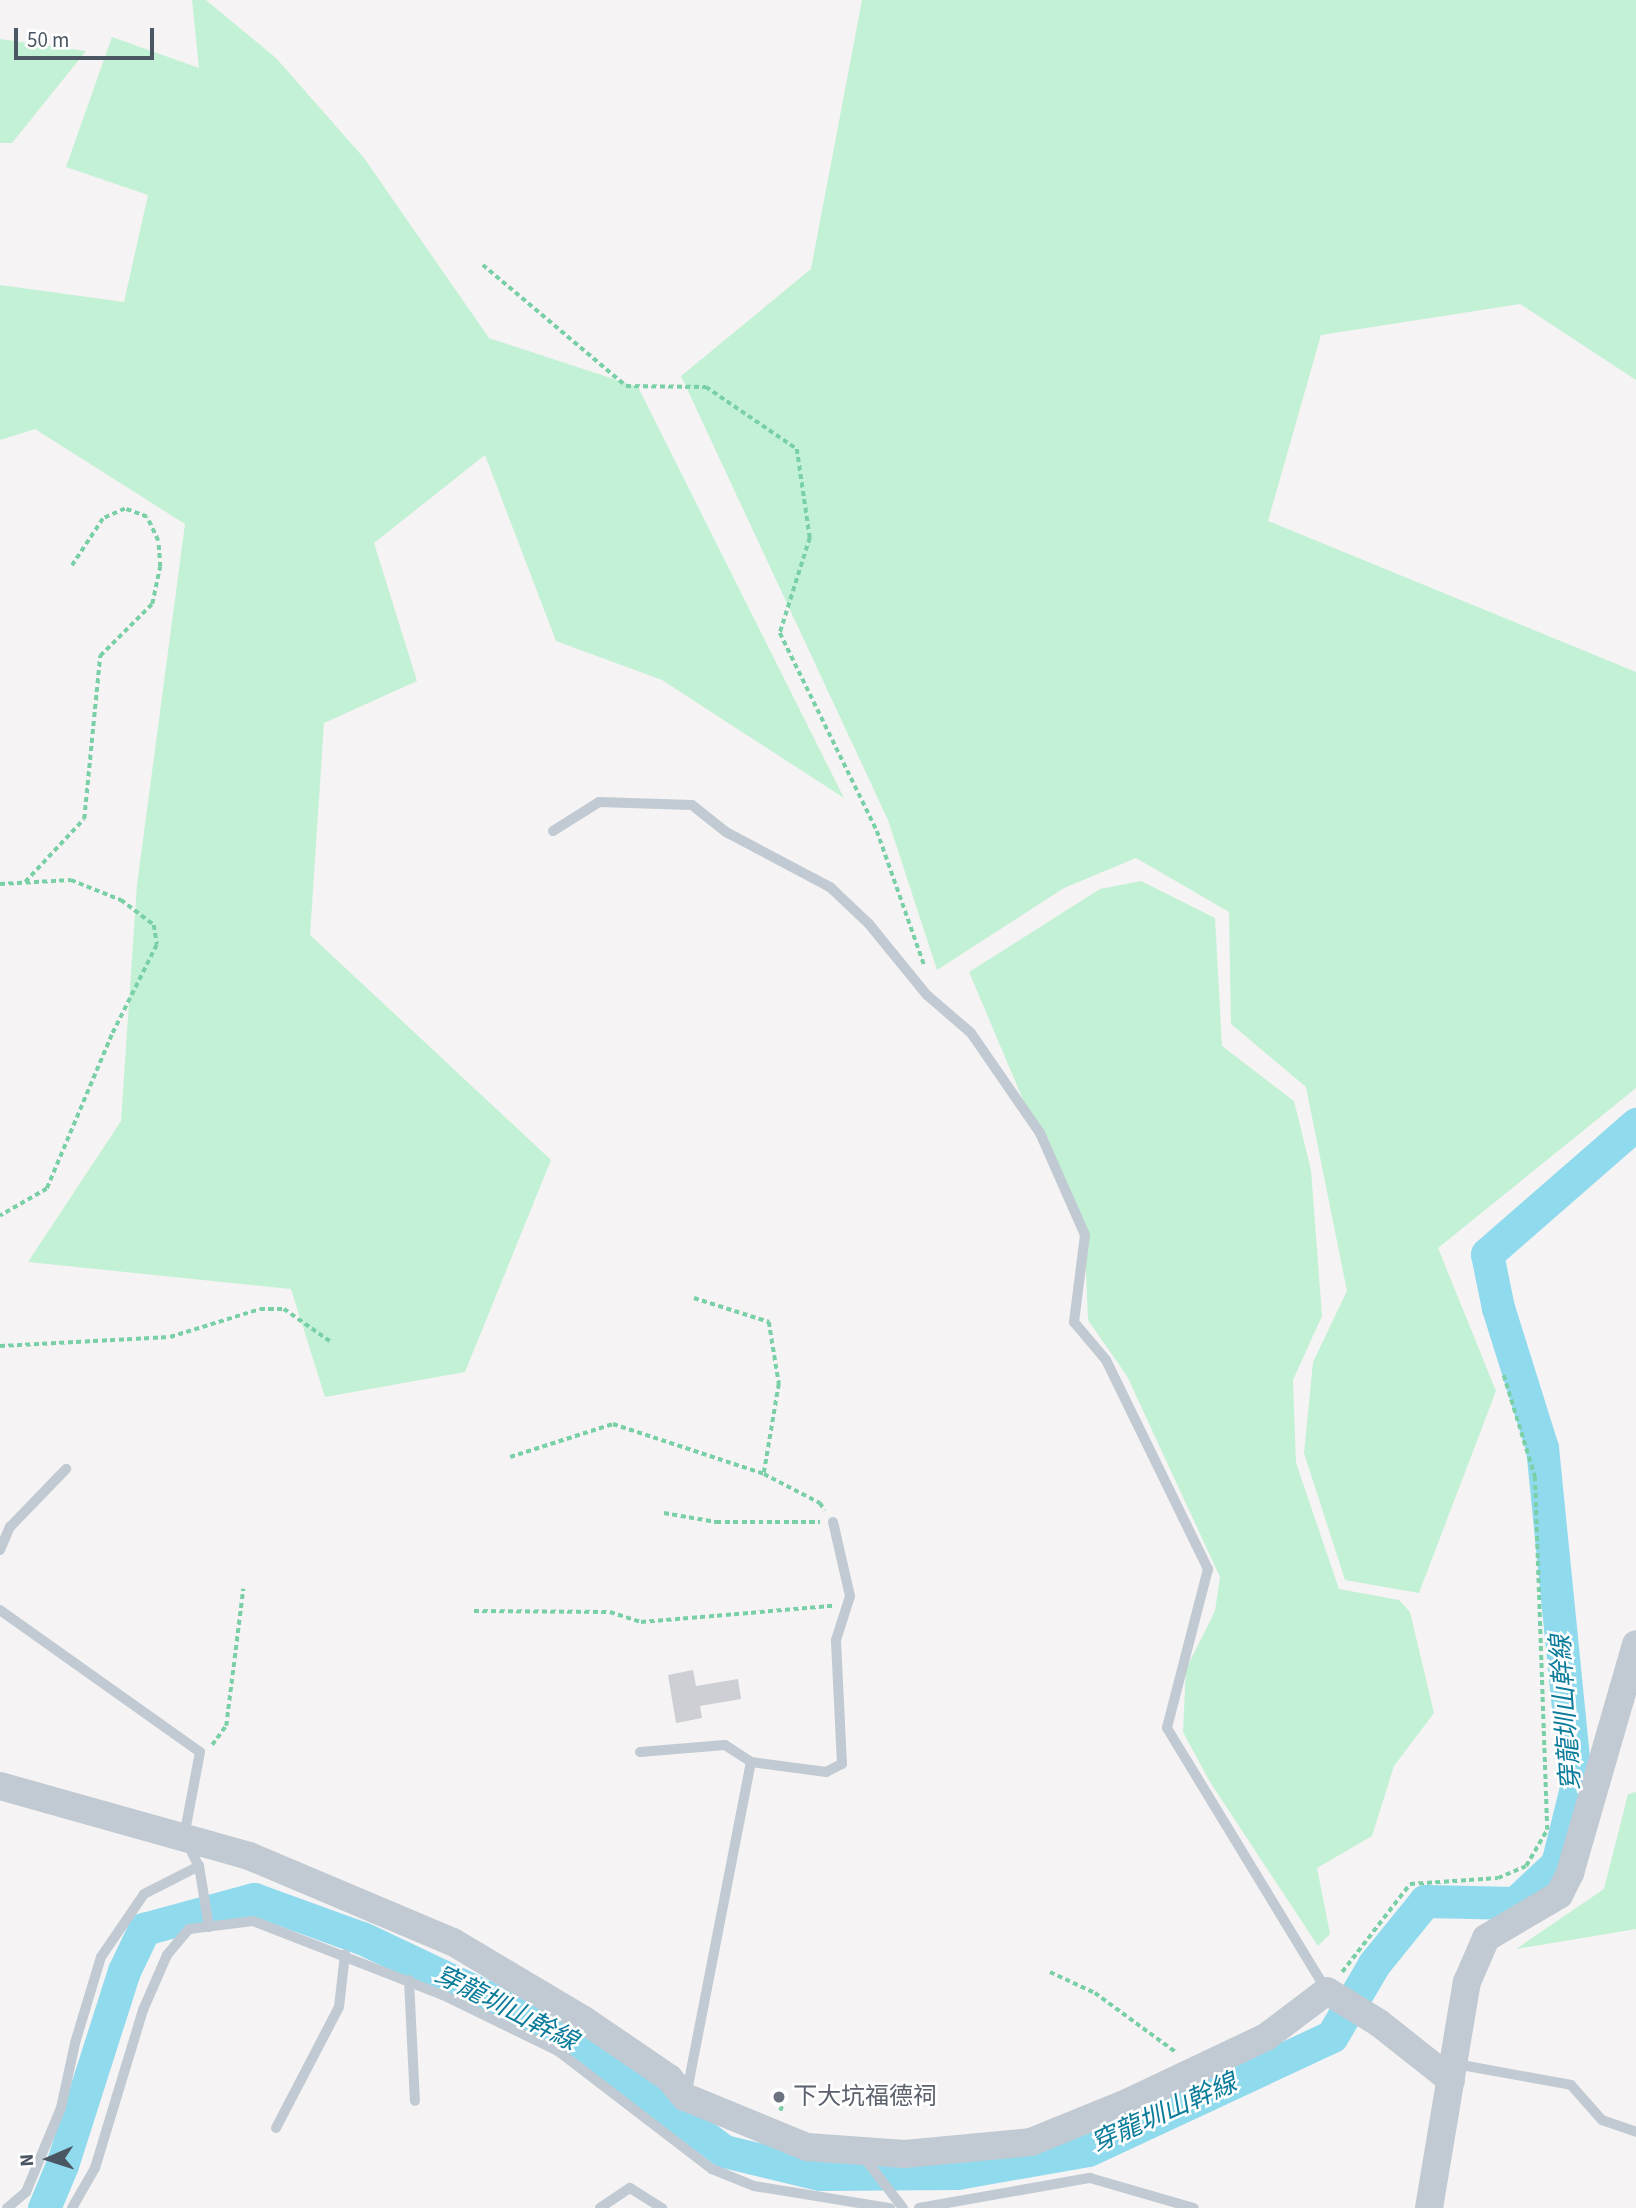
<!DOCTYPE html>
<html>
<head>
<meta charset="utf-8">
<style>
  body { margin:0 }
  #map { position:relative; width:1636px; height:2208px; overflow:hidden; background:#f5f3f3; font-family:"Source Sans 3","Noto Sans TC",sans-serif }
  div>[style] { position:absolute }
  .green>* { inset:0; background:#c3f1d5 }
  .river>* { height:33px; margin:-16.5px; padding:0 16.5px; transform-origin:16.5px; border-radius:16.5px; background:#90daee }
  .building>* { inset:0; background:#cdcfd5 }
  .path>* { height:3.5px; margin-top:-1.75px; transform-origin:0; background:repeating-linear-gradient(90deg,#7ad0a6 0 5px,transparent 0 8.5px) }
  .service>* { height:10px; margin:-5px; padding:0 5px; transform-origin:5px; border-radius:5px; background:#c1cad2 }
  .tertiary>* { height:28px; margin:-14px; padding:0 14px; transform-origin:14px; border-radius:14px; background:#c1cad2 }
  .dots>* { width:19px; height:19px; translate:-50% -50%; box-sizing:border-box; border:4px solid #fff; border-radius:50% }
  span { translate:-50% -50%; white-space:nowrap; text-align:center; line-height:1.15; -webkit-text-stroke:5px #fff; paint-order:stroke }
  .worship-label { font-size:24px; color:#5b616d }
  .left { translate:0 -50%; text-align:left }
  .water-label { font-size:26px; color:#0c7c9b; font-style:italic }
  .north { position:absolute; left:14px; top:2124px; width:70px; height:70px; -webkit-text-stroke:5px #fff; paint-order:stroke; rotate:267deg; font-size:19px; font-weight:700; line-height:28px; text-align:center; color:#4a5661 }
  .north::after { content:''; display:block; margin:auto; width:24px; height:32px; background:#4a5661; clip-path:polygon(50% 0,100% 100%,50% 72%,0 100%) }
  .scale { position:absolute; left:14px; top:28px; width:140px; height:32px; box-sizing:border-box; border:4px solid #4a5661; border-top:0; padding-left:9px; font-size:21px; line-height:24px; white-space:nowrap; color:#4a5661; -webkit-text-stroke:5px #fff; paint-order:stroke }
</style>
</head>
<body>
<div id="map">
  <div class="green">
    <div style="clip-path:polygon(192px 0,206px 0,276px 58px,364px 158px,489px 338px,638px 387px,844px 798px,662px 680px,556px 641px,485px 455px,374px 543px,417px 681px,324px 723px,310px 935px,551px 1160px,465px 1372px,325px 1397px,291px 1289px,28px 1262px,121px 1121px,137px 885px,185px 524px,35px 429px,0 440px,0 285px,124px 302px,148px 195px,66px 167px,112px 37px,199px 68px)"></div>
    <div style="clip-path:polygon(862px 0,1636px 0,1636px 380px,1520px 304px,1321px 335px,1268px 521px,1636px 672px,1636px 1088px,1438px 1248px,1496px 1391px,1419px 1593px,1345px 1580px,1304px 1453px,1313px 1362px,1347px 1291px,1306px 1087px,1231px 1024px,1229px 912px,1136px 858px,1064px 888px,937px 970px,888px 820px,681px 376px,811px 269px)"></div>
    <div style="clip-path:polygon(0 39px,86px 51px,12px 143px,0 143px)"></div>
    <div style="clip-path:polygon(1141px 881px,1215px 918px,1222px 1046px,1294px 1101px,1311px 1170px,1322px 1316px,1293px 1380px,1296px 1463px,1339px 1589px,1399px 1600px,1410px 1612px,1434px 1713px,1394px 1766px,1372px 1836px,1317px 1868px,1330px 1934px,1318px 1946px,1210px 1782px,1183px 1732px,1186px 1669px,1215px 1611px,1220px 1577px,1127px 1376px,1088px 1320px,1085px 1246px,969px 972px,1100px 889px)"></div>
    <div style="clip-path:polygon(1636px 1792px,1636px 1929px,1516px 1949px,1604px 1889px,1628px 1794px)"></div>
  </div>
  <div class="river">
    <div style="left:44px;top:2208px;width:47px;rotate:-67.3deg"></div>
    <div style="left:62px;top:2165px;width:204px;rotate:-72.3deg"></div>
    <div style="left:124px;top:1971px;width:47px;rotate:-64.5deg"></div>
    <div style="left:144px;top:1929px;width:114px;rotate:-15.3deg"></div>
    <div style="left:254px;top:1899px;width:115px;rotate:19.9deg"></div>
    <div style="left:362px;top:1938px;width:231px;rotate:25.3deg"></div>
    <div style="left:571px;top:2037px;width:191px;rotate:36.7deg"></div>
    <div style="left:724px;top:2151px;width:99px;rotate:13.5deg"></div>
    <div style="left:820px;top:2174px;width:137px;rotate:-0.4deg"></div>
    <div style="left:957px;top:2173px;width:133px;rotate:-10deg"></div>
    <div style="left:1088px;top:2150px;width:269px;rotate:-25deg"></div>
    <div style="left:1332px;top:2036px;width:83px;rotate:-59.7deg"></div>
    <div style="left:1374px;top:1964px;width:81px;rotate:-51deg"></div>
    <div style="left:1425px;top:1901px;width:90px;rotate:1.3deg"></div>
    <div style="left:1515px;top:1903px;width:57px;rotate:-42.9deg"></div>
    <div style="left:1557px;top:1864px;width:78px;rotate:-76deg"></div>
    <div style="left:1576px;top:1788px;width:342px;rotate:-95.7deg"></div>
    <div style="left:1542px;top:1448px;width:147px;rotate:-107.4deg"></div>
    <div style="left:1498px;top:1308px;width:55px;rotate:-101.5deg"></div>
    <div style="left:1487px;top:1254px;width:198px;rotate:-41.1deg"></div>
  </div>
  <div class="building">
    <div style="clip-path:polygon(693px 1670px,696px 1686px,738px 1679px,741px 1699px,700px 1706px,702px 1718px,676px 1723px,668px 1675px)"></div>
  </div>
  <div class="path">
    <div style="left:483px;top:265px;width:187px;rotate:40.2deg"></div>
    <div style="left:626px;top:386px;width:80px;rotate:0.7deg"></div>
    <div style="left:706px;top:387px;width:110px;rotate:34.3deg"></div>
    <div style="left:797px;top:449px;width:90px;rotate:81.7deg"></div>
    <div style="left:810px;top:538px;width:100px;rotate:107.5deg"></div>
    <div style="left:780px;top:633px;width:220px;rotate:63.9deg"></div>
    <div style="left:877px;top:831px;width:144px;rotate:70.6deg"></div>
    <div style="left:25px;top:882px;width:86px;rotate:-46.9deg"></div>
    <div style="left:84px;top:819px;width:164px;rotate:-84.4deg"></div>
    <div style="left:100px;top:656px;width:74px;rotate:-45deg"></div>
    <div style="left:152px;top:604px;width:38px;rotate:-78deg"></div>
    <div style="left:160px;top:567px;width:26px;rotate:-94deg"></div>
    <div style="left:158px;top:541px;width:26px;rotate:-115deg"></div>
    <div style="left:147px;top:517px;width:23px;rotate:-160deg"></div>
    <div style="left:125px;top:509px;width:24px;rotate:156deg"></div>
    <div style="left:103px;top:519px;width:56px;rotate:123.4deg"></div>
    <div style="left:0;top:884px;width:71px;rotate:-3.2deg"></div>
    <div style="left:71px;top:880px;width:54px;rotate:21.8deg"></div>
    <div style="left:121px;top:900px;width:41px;rotate:37.1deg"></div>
    <div style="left:154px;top:925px;width:20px;rotate:81deg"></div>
    <div style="left:157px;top:945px;width:101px;rotate:116.6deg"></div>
    <div style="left:112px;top:1035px;width:167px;rotate:112.9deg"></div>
    <div style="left:47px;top:1189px;width:54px;rotate:150.1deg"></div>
    <div style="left:694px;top:1298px;width:79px;rotate:17.7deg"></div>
    <div style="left:769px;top:1322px;width:63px;rotate:80.8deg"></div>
    <div style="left:779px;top:1384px;width:91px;rotate:99.5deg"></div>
    <div style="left:764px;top:1474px;width:63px;rotate:27.4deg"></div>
    <div style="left:820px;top:1503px;width:9px;rotate:58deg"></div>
    <div style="left:0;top:1346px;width:170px;rotate:-3deg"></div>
    <div style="left:170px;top:1337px;width:94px;rotate:-17.3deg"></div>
    <div style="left:260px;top:1309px;width:24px"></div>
    <div style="left:284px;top:1309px;width:57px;rotate:35.1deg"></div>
    <div style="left:510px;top:1457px;width:108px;rotate:-17.8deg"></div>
    <div style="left:613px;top:1424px;width:159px;rotate:18.3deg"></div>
    <div style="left:664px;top:1513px;width:53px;rotate:9.8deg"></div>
    <div style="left:716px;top:1522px;width:104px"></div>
    <div style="left:474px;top:1611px;width:136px;rotate:0.4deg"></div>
    <div style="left:610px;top:1612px;width:33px;rotate:18deg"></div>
    <div style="left:641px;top:1622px;width:193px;rotate:-4.8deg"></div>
    <div style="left:212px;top:1745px;width:24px;rotate:-54deg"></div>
    <div style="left:226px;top:1726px;width:138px;rotate:-82.9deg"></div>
    <div style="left:1050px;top:1972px;width:50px;rotate:25deg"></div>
    <div style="left:1095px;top:1993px;width:102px;rotate:36.2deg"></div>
    <div style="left:1342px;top:1972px;width:111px;rotate:-52.3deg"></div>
    <div style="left:1410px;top:1884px;width:88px;rotate:-3.9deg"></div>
    <div style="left:1498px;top:1878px;width:30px;rotate:-23deg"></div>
    <div style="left:1526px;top:1866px;width:42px;rotate:-59.7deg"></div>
    <div style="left:1547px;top:1830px;width:352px;rotate:-92deg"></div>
    <div style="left:1535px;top:1478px;width:109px;rotate:-107.1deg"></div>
    <div style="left:780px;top:2111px;width:14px;rotate:-69deg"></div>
  </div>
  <div class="service">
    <div style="left:553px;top:831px;width:54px;rotate:-32.2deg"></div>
    <div style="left:599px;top:802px;width:93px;rotate:1.8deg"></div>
    <div style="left:692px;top:805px;width:43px;rotate:38.5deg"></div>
    <div style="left:726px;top:832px;width:118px;rotate:27.9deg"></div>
    <div style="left:830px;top:887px;width:54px;rotate:43.5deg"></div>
    <div style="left:869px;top:924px;width:92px;rotate:50.8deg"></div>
    <div style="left:927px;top:995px;width:58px;rotate:40.8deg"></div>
    <div style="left:971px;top:1033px;width:121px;rotate:55.4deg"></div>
    <div style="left:1040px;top:1133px;width:111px;rotate:66.2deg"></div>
    <div style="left:1085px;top:1235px;width:88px;rotate:97.2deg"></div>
    <div style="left:1074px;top:1322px;width:50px;rotate:49.9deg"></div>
    <div style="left:1106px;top:1360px;width:233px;rotate:64deg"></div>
    <div style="left:1208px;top:1569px;width:164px;rotate:104.5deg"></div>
    <div style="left:1167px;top:1728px;width:308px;rotate:58.7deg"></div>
    <div style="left:0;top:1550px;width:25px;rotate:-67deg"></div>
    <div style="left:10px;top:1527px;width:81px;rotate:-46deg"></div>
    <div style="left:0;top:1610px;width:245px;rotate:35.4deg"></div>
    <div style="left:200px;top:1752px;width:86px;rotate:100.7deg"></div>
    <div style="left:184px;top:1837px;width:33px;rotate:63deg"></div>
    <div style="left:199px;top:1866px;width:62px;rotate:80.7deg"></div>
    <div style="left:640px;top:1752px;width:85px;rotate:-4.7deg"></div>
    <div style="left:725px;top:1745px;width:31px;rotate:33deg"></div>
    <div style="left:409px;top:1980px;width:121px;rotate:87.2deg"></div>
    <div style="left:1456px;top:2064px;width:117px;rotate:10.3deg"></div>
    <div style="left:1571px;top:2085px;width:47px;rotate:48.5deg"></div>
    <div style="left:1602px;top:2120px;width:36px;rotate:19deg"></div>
    <div style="left:687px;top:2091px;width:335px;rotate:-79deg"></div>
    <div style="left:751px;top:1762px;width:76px;rotate:7.6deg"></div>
    <div style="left:826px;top:1772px;width:18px;rotate:-27deg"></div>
    <div style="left:842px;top:1764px;width:124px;rotate:-92.8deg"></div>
    <div style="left:836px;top:1640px;width:46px;rotate:-72.3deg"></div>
    <div style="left:850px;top:1596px;width:76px;rotate:-102.9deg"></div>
    <div style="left:276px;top:2128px;width:136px;rotate:-62.5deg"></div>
    <div style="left:339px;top:2007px;width:53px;rotate:-83.5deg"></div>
    <div style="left:862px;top:2155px;width:67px;rotate:52.3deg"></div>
    <div style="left:7px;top:2208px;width:25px;rotate:-40deg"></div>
    <div style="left:26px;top:2192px;width:91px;rotate:-67.4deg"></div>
    <div style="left:61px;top:2108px;width:66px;rotate:-77.8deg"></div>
    <div style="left:75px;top:2043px;width:90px;rotate:-73.2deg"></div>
    <div style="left:101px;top:1957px;width:76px;rotate:-55.7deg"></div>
    <div style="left:144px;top:1894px;width:62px;rotate:-27deg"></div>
    <div style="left:72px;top:2208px;width:46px;rotate:-60.1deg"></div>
    <div style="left:95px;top:2168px;width:165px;rotate:-73.1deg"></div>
    <div style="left:143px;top:2010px;width:60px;rotate:-66.4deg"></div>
    <div style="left:167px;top:1955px;width:34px;rotate:-50deg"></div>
    <div style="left:189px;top:1929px;width:64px;rotate:-7.1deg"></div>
    <div style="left:253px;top:1921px;width:204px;rotate:21.3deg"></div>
    <div style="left:443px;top:1995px;width:128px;rotate:26deg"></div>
    <div style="left:558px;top:2051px;width:194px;rotate:37.5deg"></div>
    <div style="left:712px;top:2169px;width:45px;rotate:22deg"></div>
    <div style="left:754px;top:2186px;width:138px;rotate:9.2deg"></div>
    <div style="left:600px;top:2208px;width:36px;rotate:-34deg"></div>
    <div style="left:630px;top:2188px;width:38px;rotate:32deg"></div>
    <div style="left:919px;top:2208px;width:174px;rotate:-10deg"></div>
    <div style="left:1090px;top:2178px;width:108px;rotate:16.1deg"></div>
  </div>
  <div class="tertiary">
    <div style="left:0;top:1786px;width:259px;rotate:15.7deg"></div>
    <div style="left:249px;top:1856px;width:221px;rotate:22.9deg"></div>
    <div style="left:453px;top:1942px;width:152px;rotate:30.8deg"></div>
    <div style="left:584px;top:2020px;width:103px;rotate:34.3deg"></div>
    <div style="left:669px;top:2078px;width:25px;rotate:50deg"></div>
    <div style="left:685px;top:2097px;width:132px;rotate:22.3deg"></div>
    <div style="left:807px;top:2147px;width:98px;rotate:4.1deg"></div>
    <div style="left:905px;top:2154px;width:127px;rotate:-5.4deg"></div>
    <div style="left:1031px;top:2142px;width:106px;rotate:-22.2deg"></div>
    <div style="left:1129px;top:2102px;width:152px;rotate:-25.4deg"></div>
    <div style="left:1266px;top:2037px;width:76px;rotate:-37deg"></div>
    <div style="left:1327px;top:1991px;width:61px;rotate:31.6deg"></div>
    <div style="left:1379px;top:2023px;width:92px;rotate:38.4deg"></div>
    <div style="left:1429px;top:2208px;width:229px;rotate:-80.5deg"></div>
    <div style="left:1467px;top:1982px;width:48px;rotate:-66.6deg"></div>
    <div style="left:1486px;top:1938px;width:85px;rotate:-30.5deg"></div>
    <div style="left:1559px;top:1895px;width:25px;rotate:-63deg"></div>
    <div style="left:1570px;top:1873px;width:238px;rotate:-73.9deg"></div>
  </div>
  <div class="dots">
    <div style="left:779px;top:2097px;background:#6b7280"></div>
  </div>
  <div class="worship-label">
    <span class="left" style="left:793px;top:2097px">下大坑福德祠</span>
  </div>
  <div class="water-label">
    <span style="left:1566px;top:1713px;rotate:-94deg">穿龍圳山幹線</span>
    <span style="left:506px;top:2008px;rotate:27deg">穿龍圳山幹線</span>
    <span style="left:1164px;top:2113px;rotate:-24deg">穿龍圳山幹線</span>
  </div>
  <div class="north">N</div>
  <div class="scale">50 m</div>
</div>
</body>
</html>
